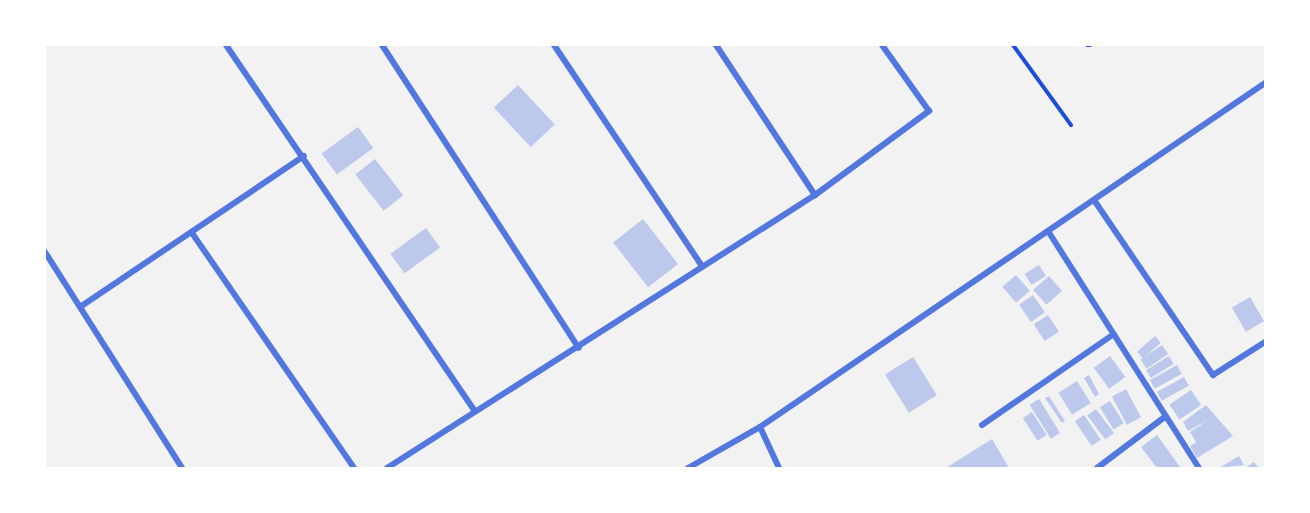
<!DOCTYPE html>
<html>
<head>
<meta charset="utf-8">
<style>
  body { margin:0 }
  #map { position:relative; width:1310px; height:513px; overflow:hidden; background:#f2f2f2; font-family:Commissioner,sans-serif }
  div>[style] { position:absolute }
  .building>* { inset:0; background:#bdc9ec; transform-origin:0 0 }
  .path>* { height:4px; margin:-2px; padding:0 2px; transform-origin:2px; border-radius:2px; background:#1d4ed8 }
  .minor>* { height:6px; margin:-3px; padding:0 3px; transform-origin:3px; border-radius:3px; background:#5277de }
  span { translate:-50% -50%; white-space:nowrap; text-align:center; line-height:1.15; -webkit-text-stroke:4.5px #fff; paint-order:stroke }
  .frame { position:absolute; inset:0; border:46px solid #fff; pointer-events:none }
</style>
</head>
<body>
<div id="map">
  <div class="building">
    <div style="left:518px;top:85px;width:54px;height:33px;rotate:47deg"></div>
    <div style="left:358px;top:127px;width:26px;height:45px;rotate:54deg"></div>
    <div style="left:375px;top:159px;width:46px;height:25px;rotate:52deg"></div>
    <div style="left:643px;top:219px;width:57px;height:38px;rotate:52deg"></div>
    <div style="left:426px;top:228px;width:24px;height:44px;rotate:54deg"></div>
    <div style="left:1039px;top:265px;width:13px;height:17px;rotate:58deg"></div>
    <div style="left:1016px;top:275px;width:21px;height:18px;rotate:49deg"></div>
    <div style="left:1049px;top:276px;width:20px;height:21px;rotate:49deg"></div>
    <div style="left:1033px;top:295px;width:21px;height:17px;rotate:55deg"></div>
    <div style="left:1250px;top:297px;width:28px;height:21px;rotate:60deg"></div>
    <div style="left:1048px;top:315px;width:20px;height:17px;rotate:57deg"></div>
    <div style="left:1155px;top:336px;width:9px;height:24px;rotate:49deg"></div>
    <div style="left:1162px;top:345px;width:11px;height:26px;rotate:56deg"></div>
    <div style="left:1110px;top:356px;width:26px;height:20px;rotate:54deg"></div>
    <div style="left:1169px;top:356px;width:9px;height:27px;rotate:58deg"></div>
    <div style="left:913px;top:357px;width:45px;height:33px;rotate:58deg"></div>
    <div style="left:1177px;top:365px;width:10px;height:31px;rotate:61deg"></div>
    <div style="clip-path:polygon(1089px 375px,1099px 394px,1095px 397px,1084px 378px)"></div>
    <div style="left:1184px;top:377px;width:10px;height:31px;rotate:61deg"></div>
    <div style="left:1077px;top:381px;width:26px;height:22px;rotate:58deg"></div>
    <div style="left:1126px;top:389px;width:32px;height:16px;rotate:62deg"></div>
    <div style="left:1191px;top:390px;width:18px;height:26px;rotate:56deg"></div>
    <div style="clip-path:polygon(1049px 396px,1065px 421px,1062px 423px,1045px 398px)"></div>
    <div style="left:1039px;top:399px;width:40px;height:11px;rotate:58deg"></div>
    <div style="left:1110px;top:401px;width:26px;height:12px;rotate:58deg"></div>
    <div style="clip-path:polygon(1206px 405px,1233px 436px,1197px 458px,1190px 446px,1196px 442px,1190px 432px,1208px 420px,1188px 431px,1183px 422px)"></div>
    <div style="left:1096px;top:409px;width:30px;height:11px;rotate:53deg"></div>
    <div style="left:1032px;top:412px;width:27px;height:11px;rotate:57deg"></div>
    <div style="left:1084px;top:415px;width:30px;height:11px;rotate:56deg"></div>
    <div style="clip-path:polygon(1157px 435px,1180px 467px,1178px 468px,1157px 468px,1141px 447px)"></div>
    <div style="clip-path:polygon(992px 439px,1009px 468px,946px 468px)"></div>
    <div style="clip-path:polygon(1239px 456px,1244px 465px,1219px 468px)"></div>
    <div style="clip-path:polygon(1254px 462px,1259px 468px,1245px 468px)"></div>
  </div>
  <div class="path">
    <div style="left:1013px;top:45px;width:99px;rotate:54.1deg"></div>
    <div style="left:1087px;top:45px;width:3px"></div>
  </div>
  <div class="minor">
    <div style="left:226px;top:45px;width:441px;rotate:55.8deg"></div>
    <div style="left:382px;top:45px;width:361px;rotate:57deg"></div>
    <div style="left:554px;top:45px;width:265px;rotate:56.2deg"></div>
    <div style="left:716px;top:45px;width:180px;rotate:56.6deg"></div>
    <div style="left:1094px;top:200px;width:212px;rotate:55.8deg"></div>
    <div style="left:1213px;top:375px;width:62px;rotate:-32.4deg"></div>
    <div style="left:1048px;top:231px;width:281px;rotate:57.5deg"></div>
    <div style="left:192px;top:233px;width:285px;rotate:55.4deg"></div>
    <div style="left:45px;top:252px;width:256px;rotate:57.6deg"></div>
    <div style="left:80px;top:307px;width:270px;rotate:-34deg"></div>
    <div style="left:982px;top:425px;width:160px;rotate:-34.6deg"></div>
    <div style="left:760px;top:427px;width:45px;rotate:65.1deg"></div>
    <div style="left:387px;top:468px;width:508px;rotate:-32.53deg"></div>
    <div style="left:815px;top:195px;width:142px;rotate:-36.4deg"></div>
    <div style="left:929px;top:111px;width:81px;rotate:-125.5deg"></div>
    <div style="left:688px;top:468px;width:83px;rotate:-29.7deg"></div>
    <div style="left:760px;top:427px;width:611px;rotate:-34.26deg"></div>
    <div style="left:1097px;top:468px;width:86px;rotate:-37deg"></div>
  </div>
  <div class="frame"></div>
</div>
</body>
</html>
